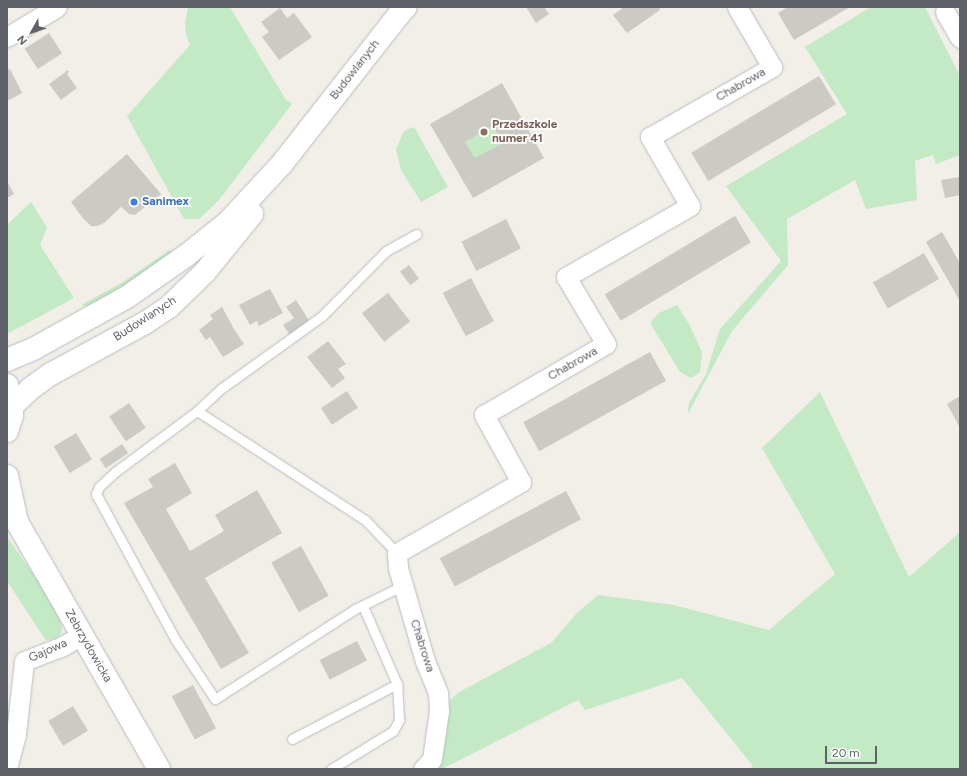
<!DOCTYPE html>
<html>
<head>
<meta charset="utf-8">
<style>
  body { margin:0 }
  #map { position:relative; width:967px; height:776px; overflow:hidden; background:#f1efe7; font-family:Figtree,sans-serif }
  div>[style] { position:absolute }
  .green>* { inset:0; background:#c3eac4; transform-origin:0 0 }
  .building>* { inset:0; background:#cccac4; transform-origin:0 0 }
  .roads { filter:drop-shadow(0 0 1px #b9bcc1) drop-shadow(0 0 1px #b9bcc1) }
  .lane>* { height:9px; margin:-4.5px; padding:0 4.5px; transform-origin:4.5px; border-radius:4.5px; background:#fff }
  .street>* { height:19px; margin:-9.5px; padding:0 9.5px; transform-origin:9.5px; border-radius:9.5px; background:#fff }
  .secondary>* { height:22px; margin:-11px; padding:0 11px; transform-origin:11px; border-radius:11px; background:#fff }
  .dots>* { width:11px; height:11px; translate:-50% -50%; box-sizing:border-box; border:2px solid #fff; border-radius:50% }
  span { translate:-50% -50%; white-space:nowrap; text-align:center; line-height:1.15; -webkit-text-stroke:3.5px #fff; paint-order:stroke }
  .street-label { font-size:12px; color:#5e6268 }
  .education-label { font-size:12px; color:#785e54; font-weight:700 }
  .left { translate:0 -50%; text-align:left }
  .shop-label { font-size:12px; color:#366cbe; font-weight:700 }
  .frame { position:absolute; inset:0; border:8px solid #5e6268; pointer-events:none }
  .north { position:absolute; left:12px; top:12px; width:40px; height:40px; -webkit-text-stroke:3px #fff; paint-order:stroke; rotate:230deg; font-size:11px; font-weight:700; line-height:16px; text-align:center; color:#5e6268 }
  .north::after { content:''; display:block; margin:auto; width:14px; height:18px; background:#5e6268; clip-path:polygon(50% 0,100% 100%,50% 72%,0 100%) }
  .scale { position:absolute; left:825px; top:746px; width:52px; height:18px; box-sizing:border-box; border:2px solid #5e6268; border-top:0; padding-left:5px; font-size:12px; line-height:14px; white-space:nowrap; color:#5e6268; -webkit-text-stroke:3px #fff; paint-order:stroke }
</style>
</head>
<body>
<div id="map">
  <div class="green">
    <div style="clip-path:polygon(188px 7px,230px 7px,286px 100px,292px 104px,219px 200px,199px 219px,184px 219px,127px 116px,190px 45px,186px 34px,185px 23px)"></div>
    <div style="clip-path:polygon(871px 7px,925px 7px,960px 76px,960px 155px,936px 164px,933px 155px,915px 161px,917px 200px,866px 209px,855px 180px,787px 219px,788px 265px,732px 331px,688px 414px,689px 403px,706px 374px,720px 329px,781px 261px,726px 186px,847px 114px,805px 47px)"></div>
    <div style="left:493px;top:126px;width:20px;height:32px;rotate:60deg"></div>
    <div style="clip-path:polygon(414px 127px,448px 187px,421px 202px,401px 170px,396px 149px,404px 131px)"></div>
    <div style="clip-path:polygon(31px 202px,47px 228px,40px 245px,74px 298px,7px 334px,7px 225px)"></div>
    <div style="clip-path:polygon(171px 249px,170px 257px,142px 277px,91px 307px,81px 305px,123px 282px)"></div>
    <div style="clip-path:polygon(677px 305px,689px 324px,702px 352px,700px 372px,691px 378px,680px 372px,650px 323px,659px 313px)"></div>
    <div style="clip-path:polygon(820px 392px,909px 577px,960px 532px,960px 769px,751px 769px,753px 766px,682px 678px,585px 710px,578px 700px,442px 769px,438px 769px,449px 701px,459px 692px,551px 643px,577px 613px,598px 595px,674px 605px,769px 630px,835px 574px,762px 448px)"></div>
    <div style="clip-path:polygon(7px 537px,46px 592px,62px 625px,61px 634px,55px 639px,46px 640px,41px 633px,7px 581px)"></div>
  </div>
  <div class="building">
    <div style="clip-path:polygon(526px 7px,544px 7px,549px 14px,536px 23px)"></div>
    <div style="clip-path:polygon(624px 7px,659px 7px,660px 10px,627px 33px,613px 15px)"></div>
    <div style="clip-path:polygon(788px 7px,850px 7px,794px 40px,778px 13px)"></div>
    <div style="clip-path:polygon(280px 8px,287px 18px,294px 13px,312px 37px,279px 60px,262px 37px,269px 32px,261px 22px)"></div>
    <div style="left:49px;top:33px;width:24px;height:29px;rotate:57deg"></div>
    <div style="clip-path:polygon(10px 69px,22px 93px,7px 101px,7px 70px)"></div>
    <div style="clip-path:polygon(68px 70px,69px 72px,67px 74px,77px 88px,61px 100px,49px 84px)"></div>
    <div style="left:819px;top:76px;width:33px;height:149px;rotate:59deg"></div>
    <div style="clip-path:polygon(evenodd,502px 83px,544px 158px,473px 198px,430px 124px,502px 83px,493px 126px,503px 143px,475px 158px,465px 142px,493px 126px)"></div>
    <div style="clip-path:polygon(127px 154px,161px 194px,135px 215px,129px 214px,121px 207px,104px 223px,97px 226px,91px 226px,82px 217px,71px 202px)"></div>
    <div style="clip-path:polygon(960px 177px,960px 195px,945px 198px,941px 180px)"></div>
    <div style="clip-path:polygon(7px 181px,14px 194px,7px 198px)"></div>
    <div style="left:735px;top:216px;width:31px;height:152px;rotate:59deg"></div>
    <div style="left:506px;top:219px;width:33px;height:50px;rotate:63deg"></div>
    <div style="clip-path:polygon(942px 232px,960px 263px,960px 301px,926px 242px)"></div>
    <div style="left:924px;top:253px;width:30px;height:59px;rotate:60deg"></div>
    <div style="left:409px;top:265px;width:17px;height:11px;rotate:54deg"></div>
    <div style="left:471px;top:278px;width:49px;height:32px;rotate:62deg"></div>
    <div style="clip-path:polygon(270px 289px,283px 313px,259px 326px,257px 321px,250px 325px,239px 305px)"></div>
    <div style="left:388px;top:293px;width:36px;height:33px;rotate:52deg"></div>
    <div style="clip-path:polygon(296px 300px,310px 322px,290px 335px,283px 325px,294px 318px,286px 307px)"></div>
    <div style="clip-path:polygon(222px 307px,234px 329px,244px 344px,223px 357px,210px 337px,206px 340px,199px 330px,213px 319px,210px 315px)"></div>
    <div style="clip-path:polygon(328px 341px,346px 364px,338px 369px,345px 378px,332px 388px,307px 357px)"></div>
    <div style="left:650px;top:352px;width:33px;height:145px;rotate:61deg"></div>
    <div style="left:347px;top:391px;width:20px;height:31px;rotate:57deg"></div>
    <div style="clip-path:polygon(960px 396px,960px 428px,947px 404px)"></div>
    <div style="left:129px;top:403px;width:30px;height:24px;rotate:56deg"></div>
    <div style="left:76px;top:433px;width:31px;height:26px;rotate:59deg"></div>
    <div style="left:122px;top:444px;width:11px;height:27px;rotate:56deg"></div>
    <div style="clip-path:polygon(175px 463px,192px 493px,166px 509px,190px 551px,224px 531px,215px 515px,257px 490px,282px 533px,205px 578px,249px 653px,221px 669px,124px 503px,153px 487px,148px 479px)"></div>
    <div style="left:566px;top:491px;width:32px;height:143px;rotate:62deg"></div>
    <div style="left:301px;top:546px;width:57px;height:34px;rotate:61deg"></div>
    <div style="left:357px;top:641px;width:22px;height:42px;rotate:63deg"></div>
    <div style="left:193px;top:685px;width:49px;height:24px;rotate:62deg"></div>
    <div style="left:73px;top:706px;width:29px;height:29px;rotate:59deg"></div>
  </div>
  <div class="roads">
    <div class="lane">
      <div style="left:197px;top:411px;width:102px;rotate:143.4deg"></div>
      <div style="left:115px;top:472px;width:22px;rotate:137deg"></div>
      <div style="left:99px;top:487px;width:8px;rotate:113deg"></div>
      <div style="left:96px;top:494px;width:165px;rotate:61.4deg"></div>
      <div style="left:175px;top:639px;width:72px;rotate:56.3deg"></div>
      <div style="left:215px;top:699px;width:166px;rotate:-32.7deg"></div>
      <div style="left:355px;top:609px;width:55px;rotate:-26.1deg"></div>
      <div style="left:397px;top:553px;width:46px;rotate:-134.1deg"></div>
      <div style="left:365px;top:520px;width:200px;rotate:-147deg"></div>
      <div style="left:197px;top:411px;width:34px;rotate:-43deg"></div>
      <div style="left:222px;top:388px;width:123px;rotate:-35.8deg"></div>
      <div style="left:322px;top:316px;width:91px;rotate:-45.4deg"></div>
      <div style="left:386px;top:251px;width:35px;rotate:-29deg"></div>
      <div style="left:292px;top:739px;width:119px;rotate:-27.6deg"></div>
      <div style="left:331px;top:769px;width:73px;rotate:-31.5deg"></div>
      <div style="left:393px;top:731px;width:13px;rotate:-61deg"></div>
      <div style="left:399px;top:720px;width:36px;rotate:-93deg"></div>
      <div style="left:397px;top:684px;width:85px;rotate:-113.6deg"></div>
    </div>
    <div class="street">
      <div style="left:945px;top:12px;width:30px;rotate:60deg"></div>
      <div style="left:7px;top:37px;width:58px;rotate:-31deg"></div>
      <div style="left:7px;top:768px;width:35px;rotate:-75deg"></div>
      <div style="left:16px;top:734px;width:73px;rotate:-83.7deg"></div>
      <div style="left:24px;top:661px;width:40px;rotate:-21deg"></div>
      <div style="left:61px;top:647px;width:24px;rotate:-30deg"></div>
      <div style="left:423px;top:769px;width:13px;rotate:-48deg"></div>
      <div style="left:432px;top:759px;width:49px;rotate:-81.7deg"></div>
      <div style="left:439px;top:711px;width:18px;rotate:-93deg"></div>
      <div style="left:438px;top:693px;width:35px;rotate:-112deg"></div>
      <div style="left:425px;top:661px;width:97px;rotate:-106.2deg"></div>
      <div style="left:398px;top:568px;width:15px;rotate:-94deg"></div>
      <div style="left:397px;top:553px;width:143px;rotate:-29.8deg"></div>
      <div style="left:521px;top:482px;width:77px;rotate:-118.9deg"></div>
      <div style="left:484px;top:415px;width:141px;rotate:-30.2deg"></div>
      <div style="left:606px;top:344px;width:78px;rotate:-120.8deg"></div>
      <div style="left:566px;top:277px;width:143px;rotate:-29.8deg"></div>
      <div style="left:690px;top:206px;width:80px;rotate:-120.1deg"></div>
      <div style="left:650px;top:137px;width:141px;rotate:-29.8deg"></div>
      <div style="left:772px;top:67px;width:69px;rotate:-120.3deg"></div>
    </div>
    <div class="secondary">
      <div style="left:7px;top:360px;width:30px;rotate:-23deg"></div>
      <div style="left:35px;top:348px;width:105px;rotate:-29deg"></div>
      <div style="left:127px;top:297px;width:73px;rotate:-35deg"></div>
      <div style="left:187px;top:255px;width:53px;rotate:-38.8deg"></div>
      <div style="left:228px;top:222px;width:78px;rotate:-47.1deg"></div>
      <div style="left:281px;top:165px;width:193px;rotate:-51.9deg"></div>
      <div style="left:400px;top:13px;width:8px;rotate:-45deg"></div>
      <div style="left:7px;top:385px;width:22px;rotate:77deg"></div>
      <div style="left:12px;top:406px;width:9px;rotate:90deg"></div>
      <div style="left:12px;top:415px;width:17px;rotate:107deg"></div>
      <div style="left:12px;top:406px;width:25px;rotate:-43deg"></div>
      <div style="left:30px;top:389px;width:26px;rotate:-36deg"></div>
      <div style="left:51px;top:374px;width:107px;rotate:-28.5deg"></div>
      <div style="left:145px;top:323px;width:29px;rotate:-34deg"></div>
      <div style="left:169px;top:307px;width:50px;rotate:-44.2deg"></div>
      <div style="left:205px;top:272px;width:75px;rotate:-51deg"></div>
      <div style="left:7px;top:476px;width:47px;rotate:77.7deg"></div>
      <div style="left:17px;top:522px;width:285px;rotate:60.1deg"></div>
    </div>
  </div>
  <div class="dots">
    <div style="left:484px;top:132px;background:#8d6e63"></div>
    <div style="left:134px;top:202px;background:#3f7fe0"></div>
  </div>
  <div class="street-label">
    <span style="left:355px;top:70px;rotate:-52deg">Budowlanych</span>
    <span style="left:741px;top:85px;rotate:-30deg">Chabrowa</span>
    <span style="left:145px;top:319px;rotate:-33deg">Budowlanych</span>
    <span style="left:573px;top:364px;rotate:-30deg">Chabrowa</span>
    <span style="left:88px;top:646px;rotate:60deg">Zebrzydowicka</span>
    <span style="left:422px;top:646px;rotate:72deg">Chabrowa</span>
    <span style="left:48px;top:651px;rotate:-24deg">Gajowa</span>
  </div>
  <div class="education-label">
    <span class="left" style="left:492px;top:132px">Przedszkole<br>numer 41</span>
  </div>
  <div class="shop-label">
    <span class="left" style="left:142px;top:202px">Sanimex</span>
  </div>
  <div class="frame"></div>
  <div class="north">N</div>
  <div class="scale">20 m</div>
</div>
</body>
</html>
